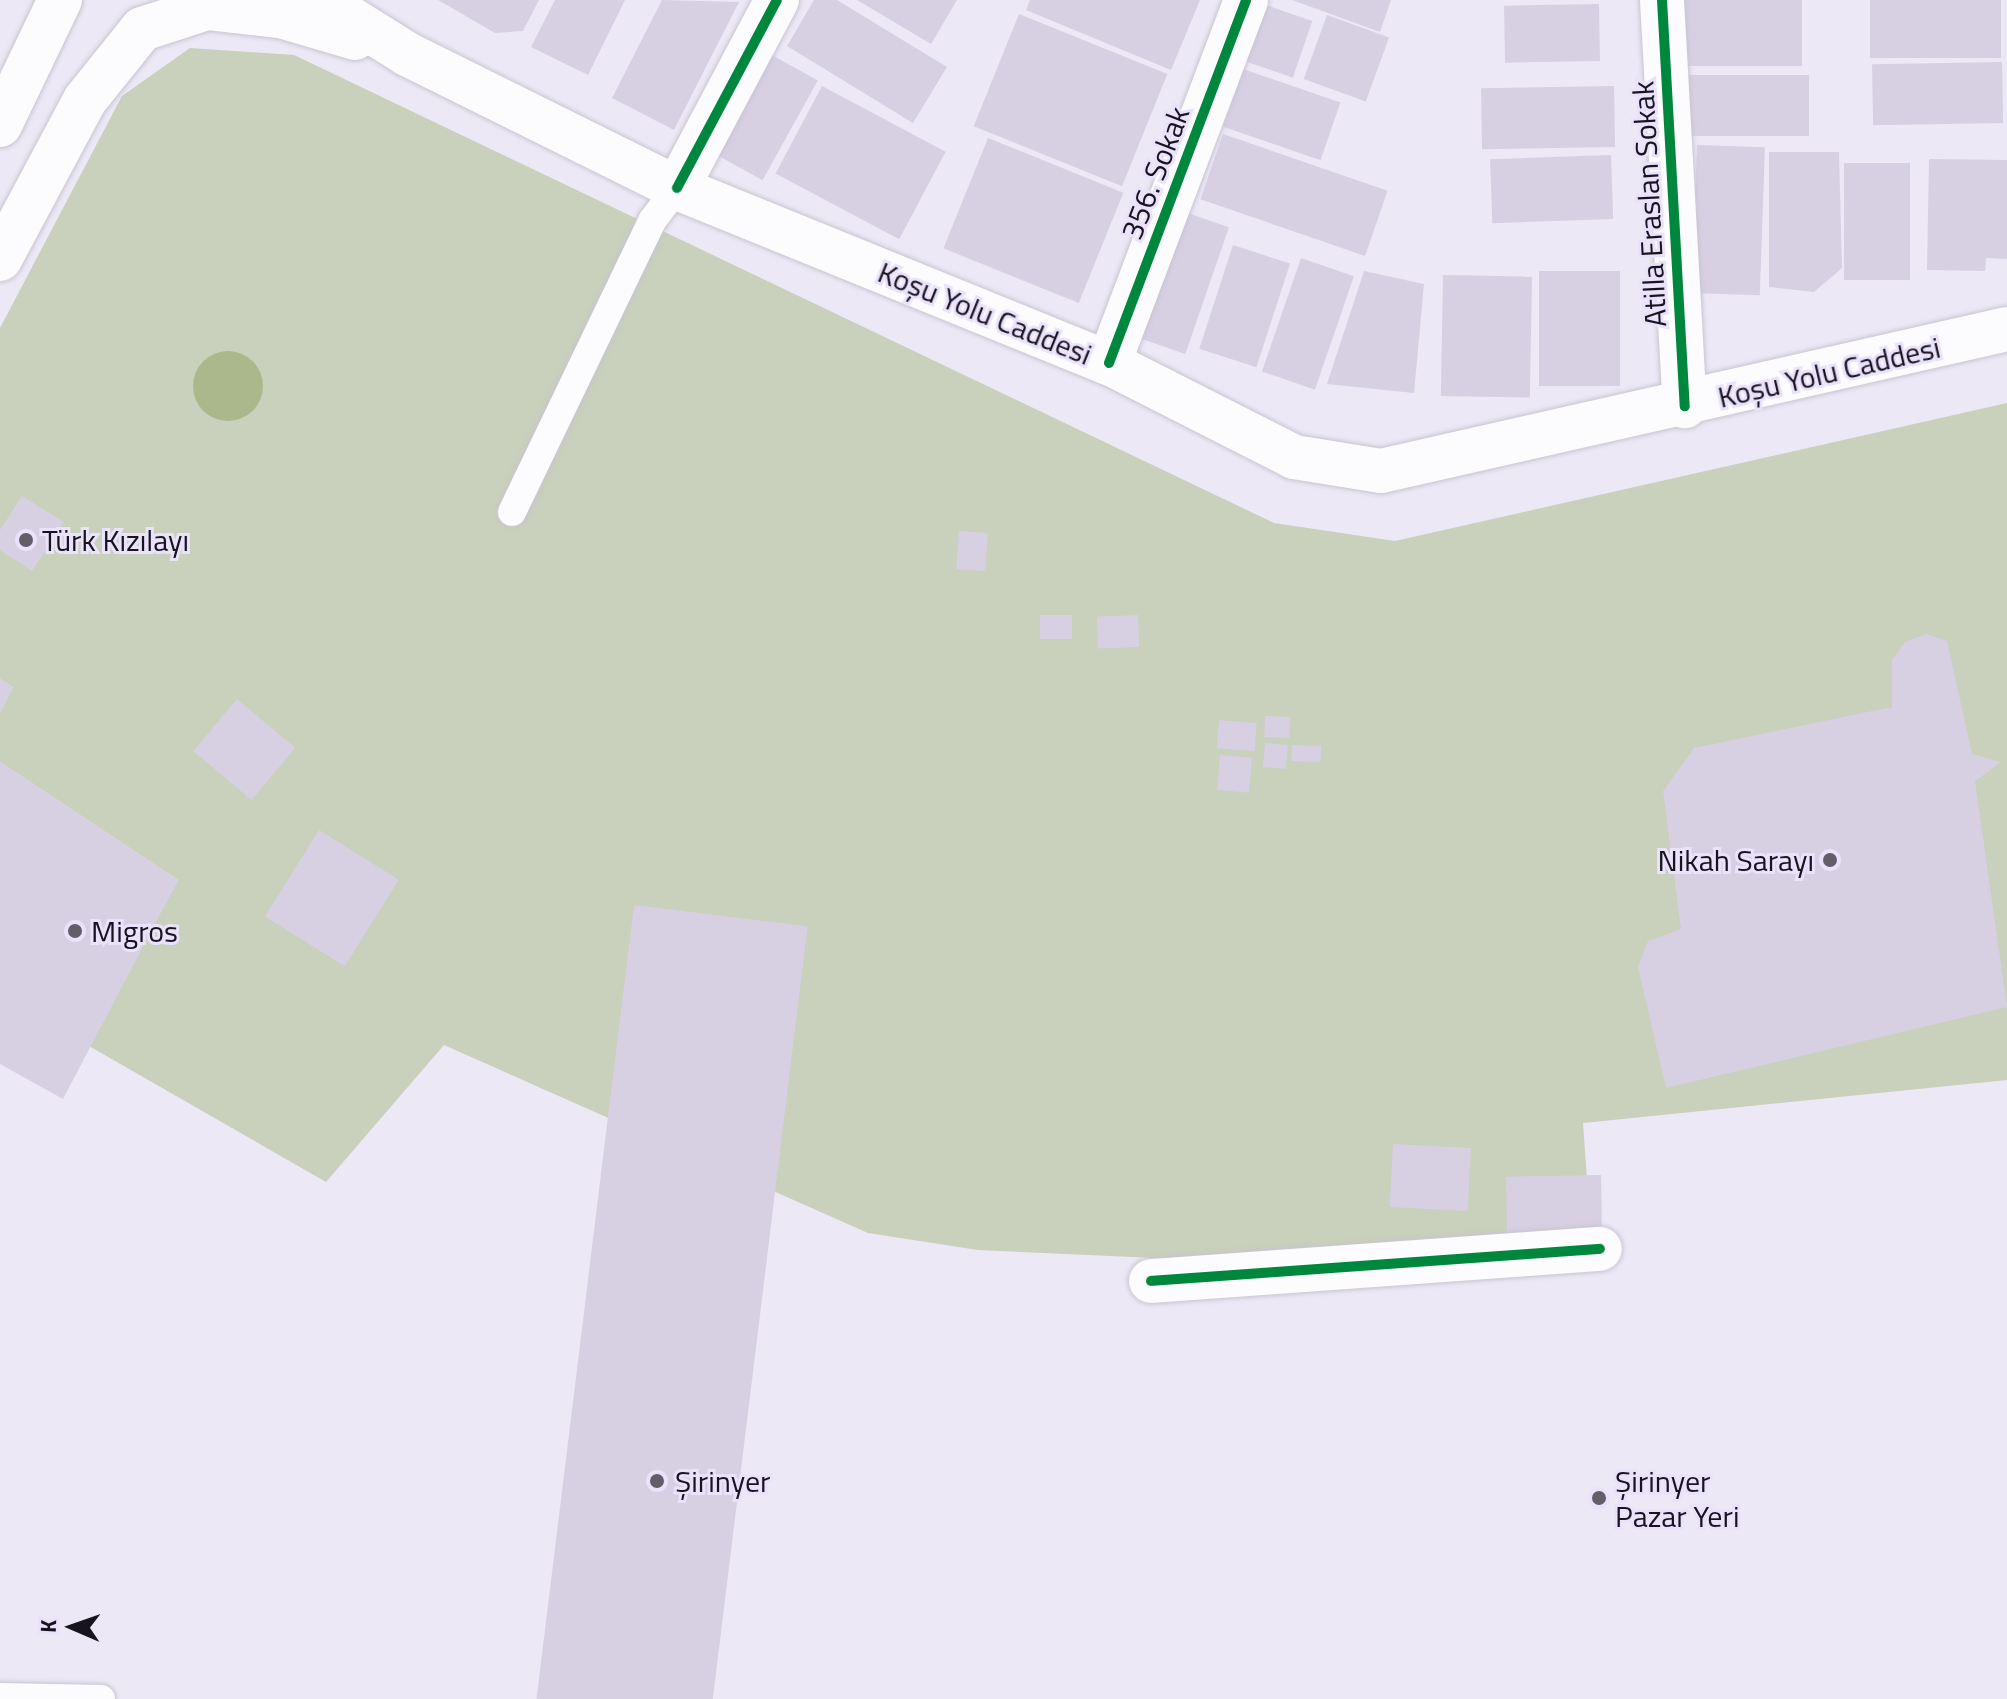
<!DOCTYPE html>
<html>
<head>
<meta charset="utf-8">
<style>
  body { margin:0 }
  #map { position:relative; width:2007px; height:1699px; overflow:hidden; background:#ece8f5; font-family:"Titillium Web",sans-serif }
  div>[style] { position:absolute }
  .green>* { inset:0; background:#c9d0bb }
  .water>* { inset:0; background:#aab88c }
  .round { border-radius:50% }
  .building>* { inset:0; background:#d7d0e3; transform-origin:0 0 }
  .roads { filter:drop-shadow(0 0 2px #c8c4d0) drop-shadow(0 0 2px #c8c4d0) }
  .lane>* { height:28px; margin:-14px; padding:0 14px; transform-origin:14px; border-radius:14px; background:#fcfcfe }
  .street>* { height:44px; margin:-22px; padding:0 22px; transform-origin:22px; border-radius:22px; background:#fcfcfe }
  .secondary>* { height:44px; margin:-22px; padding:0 22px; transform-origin:22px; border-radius:22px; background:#fcfcfe }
  .primary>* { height:44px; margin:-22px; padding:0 22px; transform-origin:22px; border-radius:22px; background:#fcfcfe }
  .cycleway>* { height:10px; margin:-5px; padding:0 5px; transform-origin:5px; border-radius:5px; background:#00873e }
  .dots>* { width:22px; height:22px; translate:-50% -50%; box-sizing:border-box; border:4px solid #eae2fb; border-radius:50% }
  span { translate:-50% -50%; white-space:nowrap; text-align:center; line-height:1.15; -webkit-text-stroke:6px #eae2fb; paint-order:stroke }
  .street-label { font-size:30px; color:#17141e }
  .poi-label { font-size:30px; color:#17141e }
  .left { translate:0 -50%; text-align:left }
  .right { translate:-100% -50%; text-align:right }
  .north { position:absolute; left:32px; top:1587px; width:80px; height:80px; -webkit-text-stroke:6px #eae2fb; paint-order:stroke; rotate:272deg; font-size:22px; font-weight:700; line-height:32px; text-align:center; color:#17141e }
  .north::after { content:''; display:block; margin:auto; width:28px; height:36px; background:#17141e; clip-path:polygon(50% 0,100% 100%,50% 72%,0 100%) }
</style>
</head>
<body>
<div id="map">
  <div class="green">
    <div style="clip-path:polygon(190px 48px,294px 55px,1274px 523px,1395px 541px,2007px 403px,2007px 1080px,1583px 1123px,1591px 1238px,1177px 1259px,978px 1250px,868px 1233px,444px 1045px,326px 1182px,89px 1046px,178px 880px,0 762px,0 713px,13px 687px,0 679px,0 328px,122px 96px)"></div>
  </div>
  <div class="water">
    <div class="round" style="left:193px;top:351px;width:70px;height:70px"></div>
  </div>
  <div class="building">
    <div style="clip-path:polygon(438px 0,539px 0,523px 31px,495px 33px)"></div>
    <div style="clip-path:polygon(555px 0,625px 0,588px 75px,531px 47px)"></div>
    <div style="clip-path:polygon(662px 0,739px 2px,674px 130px,612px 98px)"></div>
    <div style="clip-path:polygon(814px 0,837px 0,947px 67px,913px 123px,787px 46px)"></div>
    <div style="clip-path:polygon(857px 0,957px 0,931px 44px)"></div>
    <div style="clip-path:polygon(1030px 0,1200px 0,1171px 70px,1026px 10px)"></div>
    <div style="clip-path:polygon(1292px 0,1391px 0,1380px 32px)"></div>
    <div style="left:1682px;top:0;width:120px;height:66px"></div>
    <div style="left:1870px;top:0;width:131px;height:58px"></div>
    <div style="left:1599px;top:4px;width:57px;height:95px;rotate:89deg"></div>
    <div style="left:1266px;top:5px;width:49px;height:60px;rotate:19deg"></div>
    <div style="left:1019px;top:14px;width:160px;height:121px;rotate:22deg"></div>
    <div style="left:1327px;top:15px;width:66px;height:68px;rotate:20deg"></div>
    <div style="left:761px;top:49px;width:65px;height:114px;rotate:29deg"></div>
    <div style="left:2002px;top:62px;width:61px;height:130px;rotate:89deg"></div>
    <div style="left:1243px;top:69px;width:103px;height:61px;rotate:19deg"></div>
    <div style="left:1678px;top:75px;width:131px;height:61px"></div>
    <div style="left:822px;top:86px;width:140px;height:99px;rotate:28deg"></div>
    <div style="left:1614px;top:86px;width:61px;height:133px;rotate:89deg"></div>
    <div style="left:1223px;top:134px;width:174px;height:69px;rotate:19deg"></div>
    <div style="left:988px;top:138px;width:146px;height:119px;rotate:22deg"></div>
    <div style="left:1697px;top:145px;width:68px;height:148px;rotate:2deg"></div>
    <div style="clip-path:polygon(1769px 152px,1839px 152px,1842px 268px,1814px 292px,1769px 287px)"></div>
    <div style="left:1611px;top:155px;width:64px;height:121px;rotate:88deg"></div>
    <div style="clip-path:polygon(1929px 159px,2007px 160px,2007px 259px,1986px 258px,1985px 271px,1927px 270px)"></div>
    <div style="left:1910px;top:163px;width:117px;height:66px;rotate:90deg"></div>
    <div style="left:1176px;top:209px;width:56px;height:134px;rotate:19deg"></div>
    <div style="left:1233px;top:245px;width:60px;height:109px;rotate:18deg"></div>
    <div style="left:1301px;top:258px;width:56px;height:120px;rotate:19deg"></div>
    <div style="clip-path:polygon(1364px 271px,1424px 284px,1414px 393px,1327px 384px)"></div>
    <div style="left:1539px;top:271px;width:81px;height:115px"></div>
    <div style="left:1443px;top:275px;width:89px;height:121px;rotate:1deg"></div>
    <div style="clip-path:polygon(22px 496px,64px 522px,32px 571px,0 550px,0 530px)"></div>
    <div style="left:959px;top:531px;width:29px;height:38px;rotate:4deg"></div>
    <div style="left:1040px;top:615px;width:32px;height:24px"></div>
    <div style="left:1138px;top:615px;width:32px;height:41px;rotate:88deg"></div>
    <div style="clip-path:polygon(1926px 634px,1947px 641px,1972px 754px,2001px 762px,1975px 781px,2007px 1007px,1666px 1088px,1638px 967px,1648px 941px,1681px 929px,1663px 791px,1694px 748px,1892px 707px,1892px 660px,1905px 642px)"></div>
    <div style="clip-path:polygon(0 679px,13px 687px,0 713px)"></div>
    <div style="left:237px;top:699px;width:76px;height:68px;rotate:40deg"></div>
    <div style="left:1265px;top:716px;width:25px;height:21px;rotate:2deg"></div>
    <div style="left:1219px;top:720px;width:38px;height:28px;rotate:5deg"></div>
    <div style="left:1265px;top:743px;width:23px;height:24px;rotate:5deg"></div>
    <div style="left:1292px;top:745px;width:29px;height:16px;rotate:2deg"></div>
    <div style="left:1220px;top:755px;width:32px;height:35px;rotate:5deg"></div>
    <div style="clip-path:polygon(0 762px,178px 880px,63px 1099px,0 1064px)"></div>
    <div style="left:319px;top:830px;width:94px;height:102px;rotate:32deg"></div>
    <div style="left:634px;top:905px;width:175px;height:800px;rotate:7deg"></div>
    <div style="left:1393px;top:1144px;width:78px;height:63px;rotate:3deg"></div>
    <div style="left:1601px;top:1175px;width:58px;height:95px;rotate:89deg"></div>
  </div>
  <div class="roads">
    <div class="lane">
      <div style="left:512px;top:512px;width:323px;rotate:-64.3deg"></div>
      <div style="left:652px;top:221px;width:41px;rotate:-52.9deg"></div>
      <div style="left:0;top:1697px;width:101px;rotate:1.1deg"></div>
    </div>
    <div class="street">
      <div style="left:1662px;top:0;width:407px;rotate:86.8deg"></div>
      <div style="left:677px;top:188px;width:213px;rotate:-62deg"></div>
      <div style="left:1109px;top:363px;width:388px;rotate:-69.3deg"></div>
      <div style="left:1151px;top:1281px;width:450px;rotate:-4.1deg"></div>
    </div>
    <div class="secondary">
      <div style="left:321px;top:0;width:102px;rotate:32.1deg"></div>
      <div style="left:407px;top:54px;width:301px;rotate:26.4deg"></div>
      <div style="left:677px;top:188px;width:466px;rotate:22.1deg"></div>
      <div style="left:1109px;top:363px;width:208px;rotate:26.9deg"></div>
      <div style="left:1294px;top:457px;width:88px;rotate:9.1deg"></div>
      <div style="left:1381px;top:471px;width:642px;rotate:-12.78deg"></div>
      <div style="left:0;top:259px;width:180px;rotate:-61.9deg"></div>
      <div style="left:85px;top:100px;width:91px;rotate:-51.2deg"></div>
      <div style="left:142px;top:29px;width:68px;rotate:-17.9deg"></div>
      <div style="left:207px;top:8px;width:73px;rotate:6.3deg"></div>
      <div style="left:280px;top:16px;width:78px;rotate:16.3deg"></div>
    </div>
    <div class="primary">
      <div style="left:0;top:125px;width:139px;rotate:-64.4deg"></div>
    </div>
  </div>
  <div class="cycleway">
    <div style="left:1662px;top:0;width:407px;rotate:86.8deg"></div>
    <div style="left:677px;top:188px;width:213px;rotate:-62deg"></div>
    <div style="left:1109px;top:363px;width:388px;rotate:-69.3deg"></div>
    <div style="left:1151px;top:1281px;width:450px;rotate:-4.1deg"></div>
  </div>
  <div class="dots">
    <div style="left:26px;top:540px;background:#625e69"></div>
    <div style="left:1830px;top:860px;background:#625e69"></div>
    <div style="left:75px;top:931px;background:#625e69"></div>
    <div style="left:657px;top:1481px;background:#625e69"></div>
    <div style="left:1599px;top:1498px;background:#625e69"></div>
  </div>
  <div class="street-label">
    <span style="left:1155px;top:173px;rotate:-69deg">356. Sokak</span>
    <span style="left:1649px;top:204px;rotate:-93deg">Atilla Eraslan Sokak</span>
    <span style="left:985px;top:313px;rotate:22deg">Koşu Yolu Caddesi</span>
    <span style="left:1829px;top:372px;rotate:-13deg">Koşu Yolu Caddesi</span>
  </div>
  <div class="poi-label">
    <span class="left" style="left:42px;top:540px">Türk Kızılayı</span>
    <span class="right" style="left:1814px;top:860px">Nikah Sarayı</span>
    <span class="left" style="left:91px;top:931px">Migros</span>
    <span class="left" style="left:675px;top:1481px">Şirinyer</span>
    <span class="left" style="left:1615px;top:1498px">Şirinyer<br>Pazar Yeri</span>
  </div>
  <div class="north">K</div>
</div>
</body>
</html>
